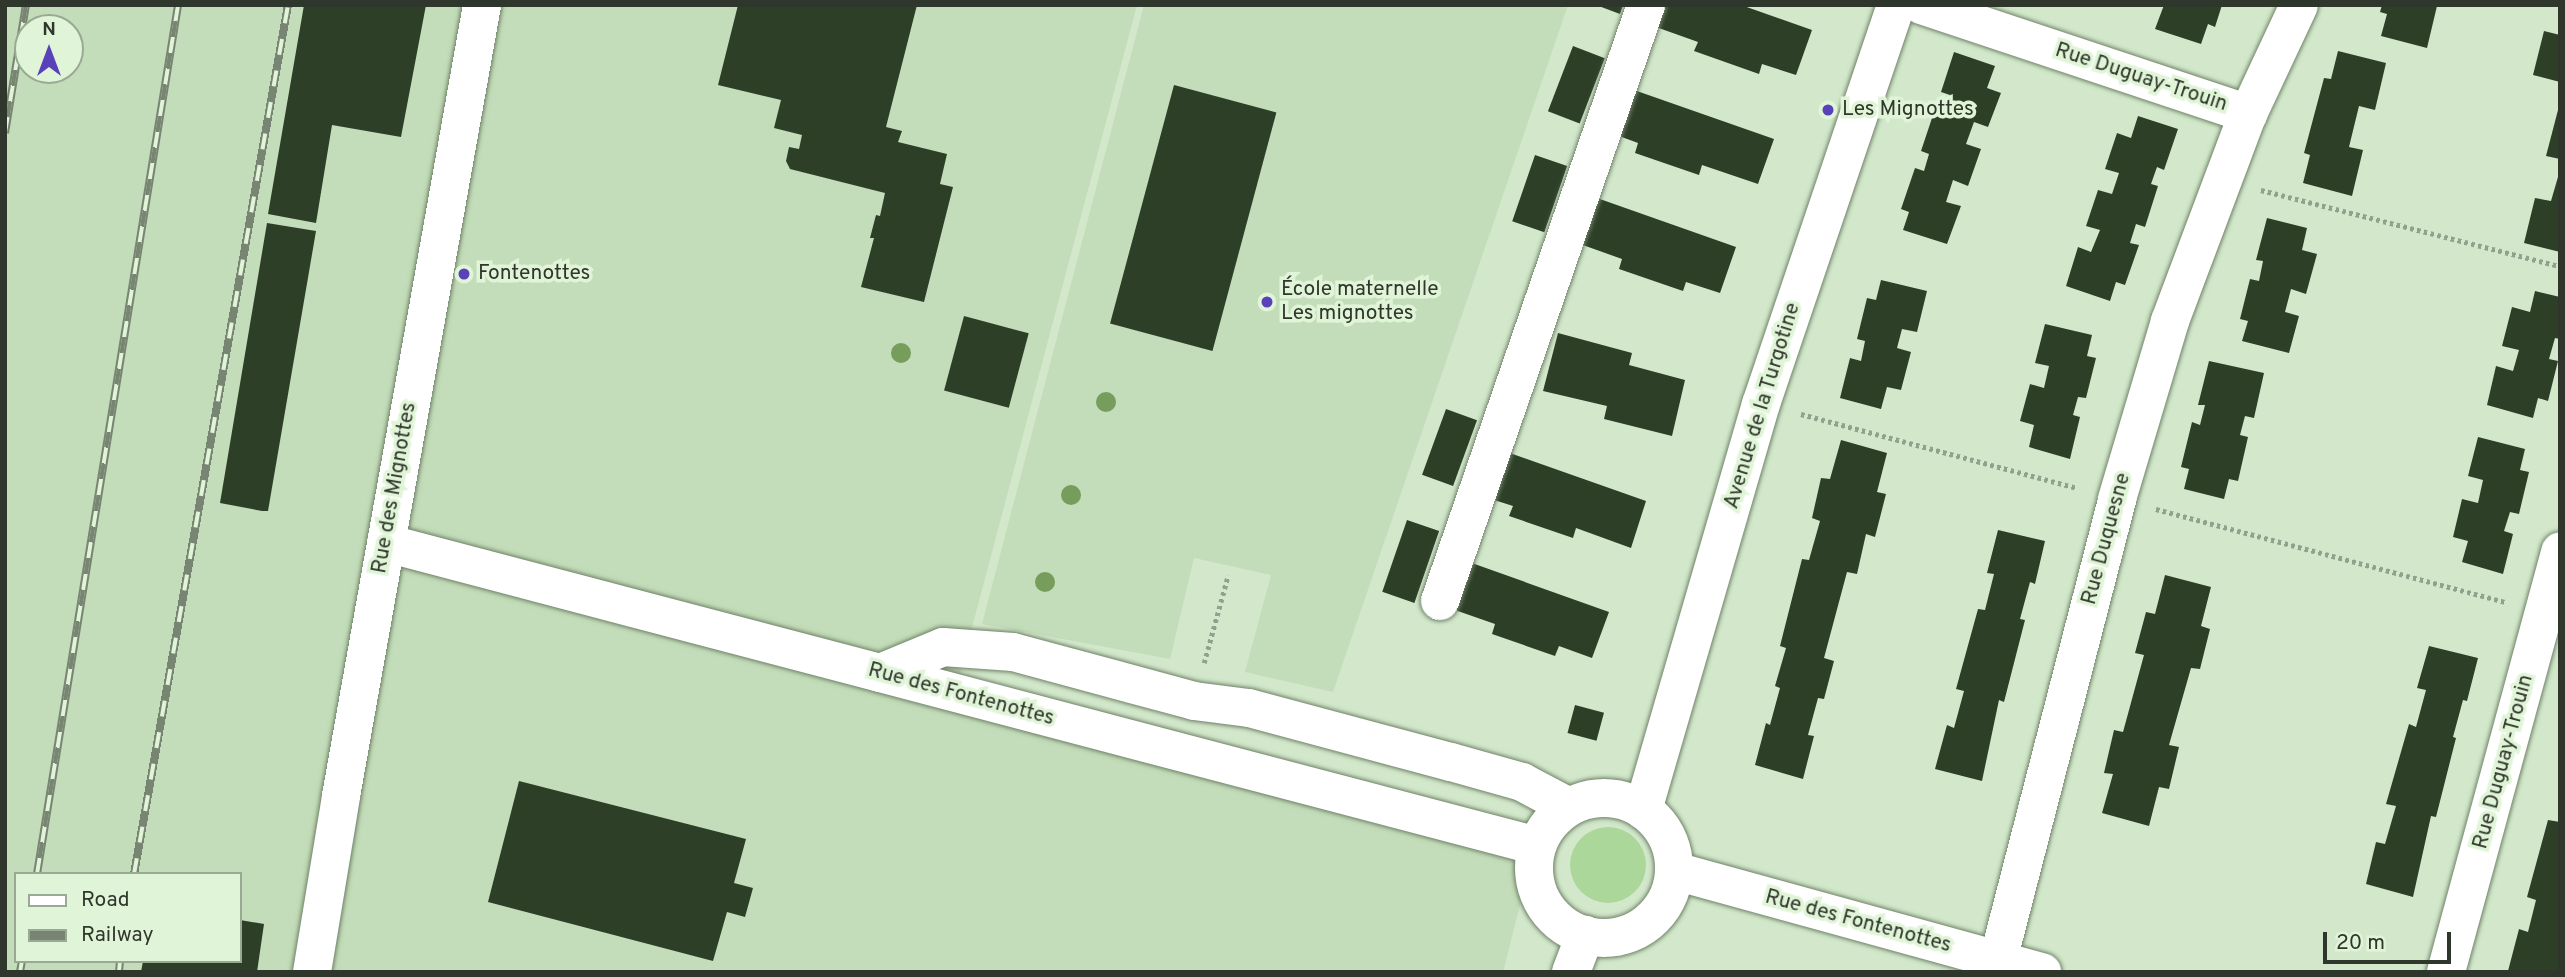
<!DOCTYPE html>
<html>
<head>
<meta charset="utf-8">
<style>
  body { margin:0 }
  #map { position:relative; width:2565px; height:977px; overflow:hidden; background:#d3e8cb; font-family:Overpass,sans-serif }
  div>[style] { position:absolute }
  .built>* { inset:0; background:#c3dcb9 }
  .green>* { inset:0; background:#acd79a }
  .round { border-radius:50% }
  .building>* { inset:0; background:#2e3f28; transform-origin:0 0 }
  .path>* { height:4.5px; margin-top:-2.25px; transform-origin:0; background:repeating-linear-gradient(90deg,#92a18b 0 3.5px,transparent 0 7px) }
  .roads { filter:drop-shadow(0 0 2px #6f8268) drop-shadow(0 0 2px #6f8268) }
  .minor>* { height:38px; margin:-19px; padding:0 19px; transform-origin:19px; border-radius:19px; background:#fff }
  .minor>.ring { margin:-19px; padding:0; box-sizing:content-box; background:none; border:38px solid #fff; border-radius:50% }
  .rail>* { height:8px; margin-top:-4px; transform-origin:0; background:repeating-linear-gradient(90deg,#e0f5d8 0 16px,#788572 0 32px); box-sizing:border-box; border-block:2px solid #788572 }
  .trees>* { width:20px; height:20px; margin:-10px; border-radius:50%; background:#769d5c }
  .dots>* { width:19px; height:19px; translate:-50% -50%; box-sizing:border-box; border:4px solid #e0f5d8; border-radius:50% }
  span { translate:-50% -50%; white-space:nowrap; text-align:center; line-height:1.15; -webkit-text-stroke:7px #e0f5d8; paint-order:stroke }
  .street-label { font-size:21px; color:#2f362b }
  .poi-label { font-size:21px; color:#2f362b }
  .left { translate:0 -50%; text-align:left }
  .frame { position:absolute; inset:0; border:7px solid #2f362b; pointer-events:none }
  .legend { position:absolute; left:14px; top:872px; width:228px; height:91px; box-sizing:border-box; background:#e0f5d8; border:2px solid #99a993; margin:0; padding:9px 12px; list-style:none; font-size:21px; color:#2f362b }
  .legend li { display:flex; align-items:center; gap:14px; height:35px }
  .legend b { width:35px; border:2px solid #99a993 }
  .north { position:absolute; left:14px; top:14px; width:70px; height:70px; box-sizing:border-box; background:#e0f5d8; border:2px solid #99a993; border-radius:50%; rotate:0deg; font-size:19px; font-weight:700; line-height:28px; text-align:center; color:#2f362b }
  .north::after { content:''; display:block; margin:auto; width:24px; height:32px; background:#5941b9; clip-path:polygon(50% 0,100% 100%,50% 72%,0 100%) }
  .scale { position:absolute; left:2323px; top:932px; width:128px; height:32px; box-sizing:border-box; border:4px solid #2f362b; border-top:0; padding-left:9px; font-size:21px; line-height:24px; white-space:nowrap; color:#2f362b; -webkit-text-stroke:5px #e0f5d8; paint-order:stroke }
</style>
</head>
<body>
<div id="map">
  <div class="built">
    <div style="clip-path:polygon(evenodd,5px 5px,1137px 5px,956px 688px,1534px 850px,1503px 972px,5px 972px,5px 5px,28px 28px,70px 28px,70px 70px,28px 70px,28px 28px,5px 5px,16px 874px,240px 874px,240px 961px,16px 961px,16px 874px)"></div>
    <div style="clip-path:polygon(1144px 5px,1568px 5px,1333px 692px,1245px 672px,1271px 575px,1194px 558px,1170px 659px,982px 624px)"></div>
  </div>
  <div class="green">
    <div class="round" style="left:1570px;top:827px;width:76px;height:76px"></div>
  </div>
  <div class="building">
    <div style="clip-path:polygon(304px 5px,426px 5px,401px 137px,332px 125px,316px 223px,268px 214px)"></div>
    <div style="clip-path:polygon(738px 5px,917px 5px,886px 127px,902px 131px,898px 142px,947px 154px,940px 184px,953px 187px,924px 302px,861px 287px,874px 238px,870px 238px,876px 215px,880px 216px,885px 193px,790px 169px,786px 161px,789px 147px,799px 149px,802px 135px,774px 128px,781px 100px,718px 85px)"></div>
    <div style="clip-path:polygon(1596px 5px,1623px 5px,1620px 14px)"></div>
    <div style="clip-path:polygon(1664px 5px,1741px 5px,1812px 30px,1796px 75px,1762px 64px,1759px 74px,1694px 51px,1698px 42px,1656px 27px)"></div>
    <div style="clip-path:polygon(2164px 5px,2222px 5px,2215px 27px,2208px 24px,2201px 44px,2155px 29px)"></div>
    <div style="clip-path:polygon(2382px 5px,2437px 6px,2427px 48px,2381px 36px,2387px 14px,2380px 12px)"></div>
    <div style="clip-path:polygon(2544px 31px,2560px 35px,2560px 82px,2533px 75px)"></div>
    <div style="left:1573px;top:46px;width:34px;height:70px;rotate:21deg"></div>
    <div style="clip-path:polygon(2338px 51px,2386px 63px,2375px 110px,2359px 106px,2349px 147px,2363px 150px,2352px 196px,2303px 183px,2310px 155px,2304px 153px,2324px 78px,2331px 79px)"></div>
    <div style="clip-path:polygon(1954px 52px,1995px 66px,1987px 88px,2001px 93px,1988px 127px,1974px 122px,1966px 144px,1981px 149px,1968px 186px,1953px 180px,1946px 202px,1961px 206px,1947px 244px,1903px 230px,1909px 212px,1901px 209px,1915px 168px,1924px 171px,1929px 154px,1921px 151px,1935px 109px,1944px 112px,1950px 95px,1941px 92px)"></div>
    <div style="left:1174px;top:85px;width:106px;height:247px;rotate:15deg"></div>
    <div style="clip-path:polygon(1634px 90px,1774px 139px,1758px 184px,1702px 165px,1699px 175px,1635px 153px,1638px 143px,1619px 136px)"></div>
    <div style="clip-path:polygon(2558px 110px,2560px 110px,2560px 159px,2546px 156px)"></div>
    <div style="clip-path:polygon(2138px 116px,2178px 129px,2164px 170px,2157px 167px,2151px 184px,2158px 186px,2145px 227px,2136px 224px,2130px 243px,2139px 245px,2125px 285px,2116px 282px,2110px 301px,2066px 286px,2078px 247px,2091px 252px,2100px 230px,2086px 226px,2098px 190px,2112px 194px,2119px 173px,2105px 169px,2117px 133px,2131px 138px)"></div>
    <div style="left:1535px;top:155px;width:34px;height:70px;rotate:19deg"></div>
    <div style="clip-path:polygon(2560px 170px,2560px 252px,2524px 243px,2535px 198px,2551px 201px)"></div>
    <div style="clip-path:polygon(1597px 198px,1736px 247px,1720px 293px,1686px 282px,1683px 291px,1619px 269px,1622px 259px,1580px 244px)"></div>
    <div style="clip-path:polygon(2267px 218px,2307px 228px,2302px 250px,2317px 254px,2306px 294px,2291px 289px,2285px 312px,2299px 316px,2289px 353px,2242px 341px,2248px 321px,2240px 319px,2250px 279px,2259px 281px,2263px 261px,2256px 260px)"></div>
    <div style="clip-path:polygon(267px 223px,316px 231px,268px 511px,262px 511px,220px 503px)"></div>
    <div style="clip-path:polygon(1881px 280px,1927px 291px,1917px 332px,1902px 329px,1897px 348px,1911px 352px,1901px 390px,1887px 387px,1881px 409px,1840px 398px,1850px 358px,1861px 361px,1865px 341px,1857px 339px,1867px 298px,1876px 300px)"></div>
    <div style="clip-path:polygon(2535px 291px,2560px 297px,2560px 339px,2555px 338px,2549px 359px,2558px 361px,2548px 401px,2538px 398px,2533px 418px,2487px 405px,2496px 366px,2513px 371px,2519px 350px,2502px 346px,2512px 307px,2530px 312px)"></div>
    <div style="left:964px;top:316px;width:67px;height:77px;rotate:15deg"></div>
    <div style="clip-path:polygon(2045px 324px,2092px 335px,2087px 356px,2096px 358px,2086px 398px,2078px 397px,2073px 415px,2080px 417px,2070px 459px,2029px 447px,2034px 425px,2020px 421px,2030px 384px,2044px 388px,2049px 366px,2035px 363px)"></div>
    <div style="clip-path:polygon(1558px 333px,1632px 353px,1629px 365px,1685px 380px,1672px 436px,1604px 419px,1607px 406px,1543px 391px)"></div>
    <div style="clip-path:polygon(2209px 361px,2264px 373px,2254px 418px,2245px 416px,2240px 435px,2248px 437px,2238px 481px,2229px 479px,2224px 499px,2184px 489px,2189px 469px,2181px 467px,2192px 422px,2200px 425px,2205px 405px,2198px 405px)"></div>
    <div style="left:1446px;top:409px;width:33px;height:70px;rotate:20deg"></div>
    <div style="clip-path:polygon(2478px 437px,2525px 449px,2520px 470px,2529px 472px,2519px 514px,2510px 512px,2504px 531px,2513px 534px,2503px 574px,2462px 562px,2468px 541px,2453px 537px,2462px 499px,2478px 503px,2483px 480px,2468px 476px)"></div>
    <div style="clip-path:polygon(1841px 440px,1887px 453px,1877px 492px,1886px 494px,1875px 537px,1866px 534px,1857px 574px,1847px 572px,1824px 658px,1834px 661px,1824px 699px,1818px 698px,1808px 735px,1814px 736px,1803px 779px,1755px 765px,1766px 723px,1770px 725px,1780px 688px,1775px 686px,1786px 648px,1780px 646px,1802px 559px,1809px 560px,1820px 521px,1812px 518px,1821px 478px,1830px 479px)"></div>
    <div style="clip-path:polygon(1507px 452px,1646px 501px,1631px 548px,1576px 528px,1573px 538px,1509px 516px,1513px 506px,1491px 499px)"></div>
    <div style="left:1407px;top:520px;width:34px;height:76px;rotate:19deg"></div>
    <div style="clip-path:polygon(1998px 530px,2045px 541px,2035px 584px,2030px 582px,2020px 619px,2025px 620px,2004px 702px,1999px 700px,1982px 781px,1935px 769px,1947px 725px,1954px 728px,1964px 691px,1956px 689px,1978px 609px,1985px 610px,1994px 574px,1987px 573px)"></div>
    <div style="clip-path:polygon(1469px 562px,1609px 612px,1592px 658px,1559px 646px,1555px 656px,1492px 634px,1495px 624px,1452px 609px)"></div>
    <div style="clip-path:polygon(2165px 575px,2211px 587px,2201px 626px,2210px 629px,2200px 669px,2191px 668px,2169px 745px,2179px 747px,2169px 789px,2159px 787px,2149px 826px,2102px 813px,2113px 774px,2104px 773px,2114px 730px,2123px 732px,2144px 655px,2135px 653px,2146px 612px,2155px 614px)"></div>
    <div style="clip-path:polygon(2429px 646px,2478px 658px,2467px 701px,2463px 700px,2453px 737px,2456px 738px,2436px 817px,2431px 816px,2413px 897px,2366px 884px,2376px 842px,2385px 844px,2396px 806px,2386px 804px,2409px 724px,2416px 727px,2426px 690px,2417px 688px)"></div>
    <div style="left:1575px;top:705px;width:30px;height:29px;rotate:15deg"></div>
    <div style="clip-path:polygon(519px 781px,746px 839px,734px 883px,753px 888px,745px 917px,727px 912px,713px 961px,488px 902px)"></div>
    <div style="clip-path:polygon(2548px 820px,2560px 822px,2560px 972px,2512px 972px,2508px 971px,2519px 929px,2528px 932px,2536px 900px,2527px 897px)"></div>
    <div style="clip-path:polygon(240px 920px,264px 924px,257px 972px,141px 972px,143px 961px,240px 961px)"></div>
  </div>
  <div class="path">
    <div style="left:2261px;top:190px;width:309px;rotate:14.3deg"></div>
    <div style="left:1801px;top:414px;width:286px;rotate:15deg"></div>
    <div style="left:2156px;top:509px;width:362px;rotate:14.9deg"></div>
    <div style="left:1204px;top:663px;width:91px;rotate:-74.7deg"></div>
  </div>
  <div class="roads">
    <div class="minor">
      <div style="left:1921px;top:5px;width:345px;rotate:18.4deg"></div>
      <div style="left:386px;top:543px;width:1190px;rotate:14.75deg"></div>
      <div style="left:1440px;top:601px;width:631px;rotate:-70.93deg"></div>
      <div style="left:880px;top:673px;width:68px;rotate:-22.4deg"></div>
      <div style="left:943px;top:647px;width:70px;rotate:4.1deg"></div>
      <div style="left:1013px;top:652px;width:188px;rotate:15.1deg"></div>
      <div style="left:1194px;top:701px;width:55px;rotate:7.3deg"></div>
      <div style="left:1249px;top:708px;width:209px;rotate:15deg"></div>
      <div style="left:1451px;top:762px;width:74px;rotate:15.7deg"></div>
      <div style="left:1522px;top:782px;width:53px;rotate:28deg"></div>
      <div class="ring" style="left:1534px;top:798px;width:102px;height:102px"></div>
      <div style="left:1643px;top:810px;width:423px;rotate:-73.8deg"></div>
      <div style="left:1761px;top:404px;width:421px;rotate:-71.3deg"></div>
      <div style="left:1675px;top:871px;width:381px;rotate:15.4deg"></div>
      <div style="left:312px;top:972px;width:178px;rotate:-80.6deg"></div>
      <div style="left:341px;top:796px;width:803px;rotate:-79.89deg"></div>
      <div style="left:1571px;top:972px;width:40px;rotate:-69deg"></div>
      <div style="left:1995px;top:972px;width:488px;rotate:-75.5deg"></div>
      <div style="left:2117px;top:499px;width:186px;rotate:-73.4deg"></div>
      <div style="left:2170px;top:321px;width:221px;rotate:-69.4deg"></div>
      <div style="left:2248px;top:114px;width:120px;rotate:-64.9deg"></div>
      <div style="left:2446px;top:972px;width:436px;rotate:-74.8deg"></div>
    </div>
  </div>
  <div class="rail">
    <div style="left:5px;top:133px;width:130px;rotate:-80.7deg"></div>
    <div style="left:37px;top:874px;width:880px;rotate:-80.78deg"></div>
    <div style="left:134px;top:874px;width:883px;rotate:-79.95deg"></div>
    <div style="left:20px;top:972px;width:11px;rotate:-80deg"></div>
    <div style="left:119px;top:972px;width:11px;rotate:-85deg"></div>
  </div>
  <div class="trees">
    <div style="left:901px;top:353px"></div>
    <div style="left:1106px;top:402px"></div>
    <div style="left:1071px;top:495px"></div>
    <div style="left:1045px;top:582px"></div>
  </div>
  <div class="dots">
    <div style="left:1828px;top:110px;background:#5941b9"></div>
    <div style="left:464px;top:274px;background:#5941b9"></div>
    <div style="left:1267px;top:302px;background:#5941b9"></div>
  </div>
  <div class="street-label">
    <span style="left:2141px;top:78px;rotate:18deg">Rue Duguay-Trouin</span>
    <span style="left:1763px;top:406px;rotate:-73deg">Avenue de la Turgotine</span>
    <span style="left:395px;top:488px;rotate:-80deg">Rue des Mignottes</span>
    <span style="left:2107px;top:539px;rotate:-75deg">Rue Duquesne</span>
    <span style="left:961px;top:695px;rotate:15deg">Rue des Fontenottes</span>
    <span style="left:2504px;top:762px;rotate:-75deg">Rue Duguay-Trouin</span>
    <span style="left:1858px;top:922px;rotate:15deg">Rue des Fontenottes</span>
  </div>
  <div class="poi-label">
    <span class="left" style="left:1842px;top:110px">Les Mignottes</span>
    <span class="left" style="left:478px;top:274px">Fontenottes</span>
    <span class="left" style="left:1281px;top:302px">École maternelle<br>Les mignottes</span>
  </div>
  <div class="frame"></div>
  <ul class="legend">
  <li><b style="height:9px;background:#fff"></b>Road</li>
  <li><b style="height:9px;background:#788572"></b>Railway</li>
  </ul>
  <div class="north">N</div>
  <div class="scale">20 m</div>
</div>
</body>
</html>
